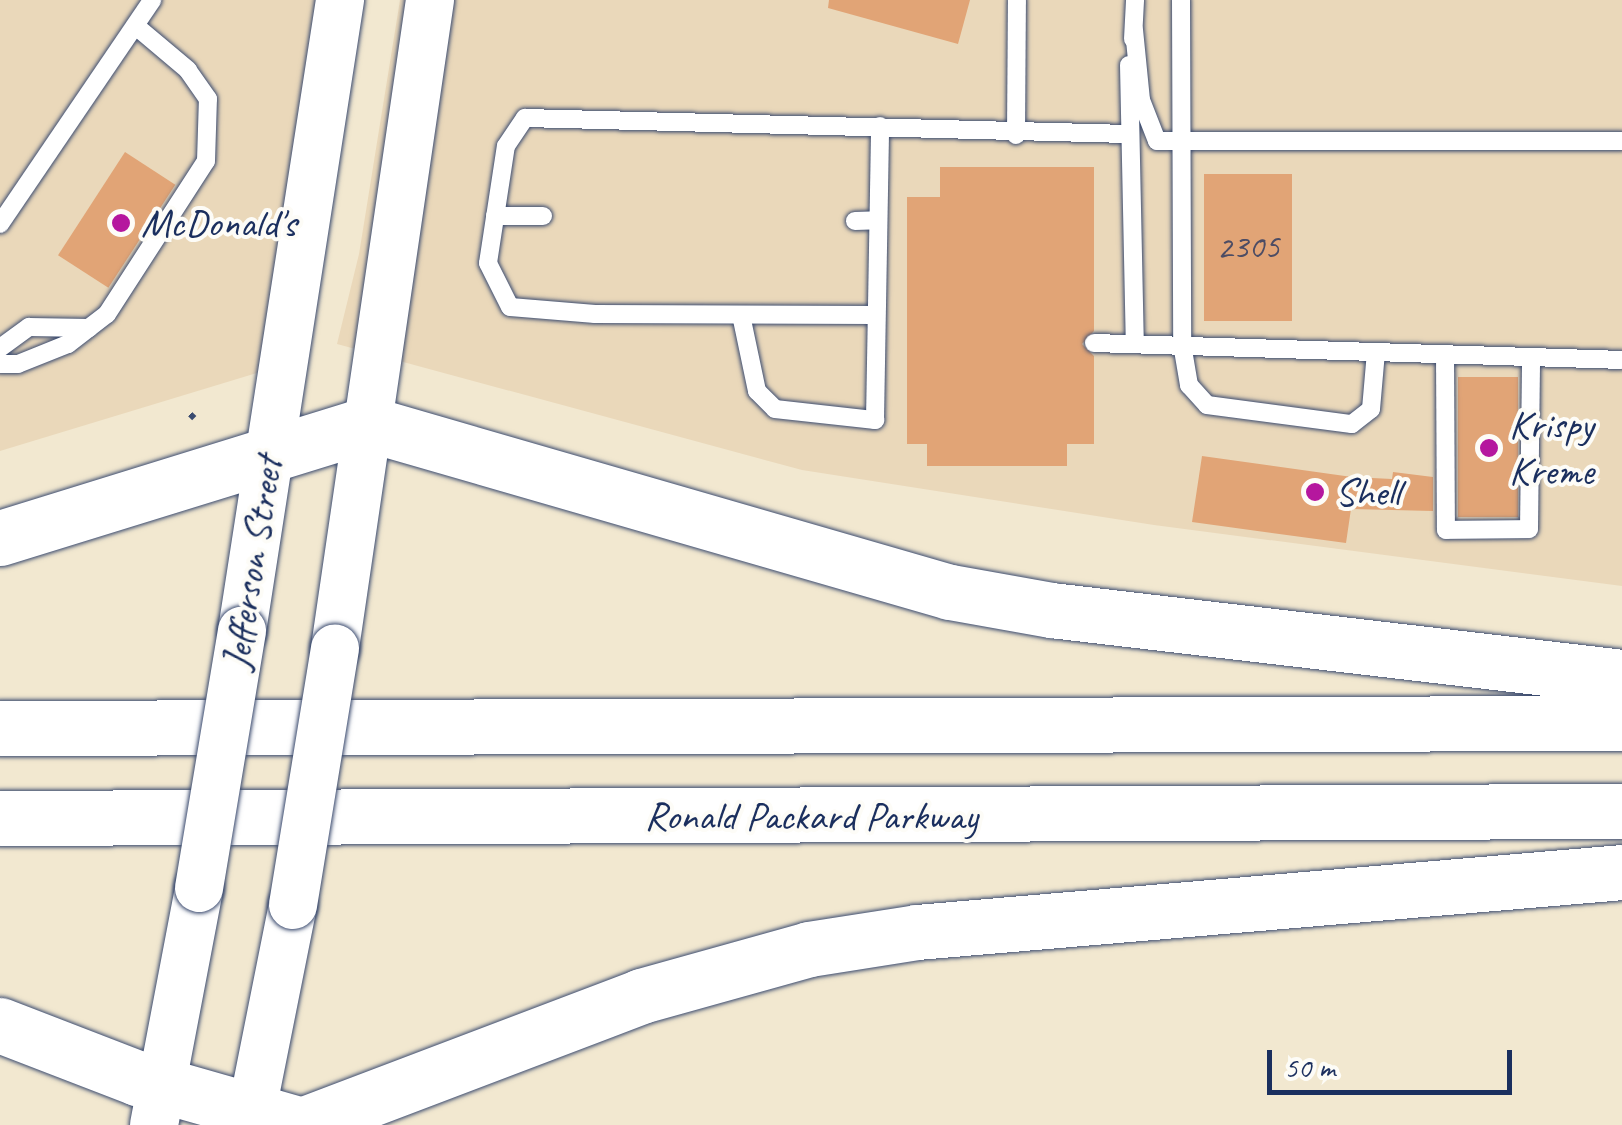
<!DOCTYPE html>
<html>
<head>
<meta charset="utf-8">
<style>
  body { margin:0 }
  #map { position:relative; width:1622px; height:1125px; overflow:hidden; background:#f2e8d0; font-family:Caveat,sans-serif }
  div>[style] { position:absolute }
  .built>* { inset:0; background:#ead8ba }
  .building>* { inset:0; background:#e1a476; transform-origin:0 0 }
  .path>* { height:6px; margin-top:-3px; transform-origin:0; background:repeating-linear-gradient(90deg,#3b4b6f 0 8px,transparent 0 16px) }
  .roads { filter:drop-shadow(0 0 2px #3b4b6f) drop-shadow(0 0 2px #3b4b6f) }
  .service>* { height:18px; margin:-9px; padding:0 9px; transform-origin:9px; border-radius:9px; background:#fff }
  .secondary>* { height:48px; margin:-24px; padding:0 24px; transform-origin:24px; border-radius:24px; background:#fff }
  .motorway>* { height:55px; margin:-27.5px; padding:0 27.5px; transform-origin:27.5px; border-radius:27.5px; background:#fff }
  .bridges { filter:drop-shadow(0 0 2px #3b4b6f) drop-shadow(0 0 2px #3b4b6f) }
  .secondary-bridge>* { height:48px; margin:-24px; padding:0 24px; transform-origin:24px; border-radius:24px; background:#fff }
  .dots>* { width:28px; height:28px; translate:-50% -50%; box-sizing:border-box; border:5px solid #fdfcf7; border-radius:50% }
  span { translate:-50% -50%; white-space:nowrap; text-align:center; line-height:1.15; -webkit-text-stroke:8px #fdfcf7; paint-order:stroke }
  .number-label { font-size:35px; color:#4c4c64 }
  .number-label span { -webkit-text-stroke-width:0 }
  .poi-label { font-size:40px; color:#1b2f5e }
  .left { translate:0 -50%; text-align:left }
  .street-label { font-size:40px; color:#1b2f5e }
  .scale { position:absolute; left:1267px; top:1050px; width:245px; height:45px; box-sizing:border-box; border:5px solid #1b2f5e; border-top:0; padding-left:12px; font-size:30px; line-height:35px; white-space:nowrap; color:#1b2f5e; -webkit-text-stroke:8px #fdfcf7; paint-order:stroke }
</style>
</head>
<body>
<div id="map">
  <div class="built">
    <div style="clip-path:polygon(0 0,325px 0,267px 370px,0 451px)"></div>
    <div style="clip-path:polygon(400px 0,1622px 0,1622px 586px,1154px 525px,802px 470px,337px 344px,359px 254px)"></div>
  </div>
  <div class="building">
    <div style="clip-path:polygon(829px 0,970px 0,958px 44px,828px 8px)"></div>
    <div style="left:125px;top:152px;width:60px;height:123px;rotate:33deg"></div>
    <div style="clip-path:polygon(940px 167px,1094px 167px,1094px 331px,1082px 344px,1094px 356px,1094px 444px,1067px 444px,1067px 466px,927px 466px,927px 444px,907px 444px,907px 197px,940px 197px)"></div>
    <div style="left:1204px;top:174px;width:88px;height:147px"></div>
    <div style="left:1518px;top:377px;width:140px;height:60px;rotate:90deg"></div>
    <div style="clip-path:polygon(1202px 456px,1352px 477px,1392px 479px,1393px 472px,1433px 477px,1433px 511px,1351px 509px,1346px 543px,1192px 522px)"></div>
  </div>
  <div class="path">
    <div style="left:190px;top:414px;width:6px;rotate:45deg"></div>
  </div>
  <div class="roads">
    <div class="service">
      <div style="left:1181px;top:0;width:344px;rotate:89.8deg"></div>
      <div style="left:1182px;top:344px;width:42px;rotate:80.3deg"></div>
      <div style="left:1189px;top:385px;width:27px;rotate:48deg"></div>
      <div style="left:1207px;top:405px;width:146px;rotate:7.5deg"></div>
      <div style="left:1352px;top:424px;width:24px;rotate:-38deg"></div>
      <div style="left:1371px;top:409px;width:57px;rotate:-85deg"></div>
      <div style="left:1134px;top:30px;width:70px;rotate:84.3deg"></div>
      <div style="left:1141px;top:100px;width:44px;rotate:68.7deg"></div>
      <div style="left:1157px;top:141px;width:465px"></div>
      <div style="left:1133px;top:39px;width:39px;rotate:-87deg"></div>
      <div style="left:1129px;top:65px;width:278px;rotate:88.8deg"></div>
      <div style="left:1016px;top:135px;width:135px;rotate:-89.6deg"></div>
      <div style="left:495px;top:216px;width:48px"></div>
      <div style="left:855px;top:221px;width:23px;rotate:-2deg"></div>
      <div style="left:0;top:224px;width:271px;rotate:-55.8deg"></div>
      <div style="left:741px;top:315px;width:78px;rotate:78.1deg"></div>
      <div style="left:757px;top:391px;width:25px;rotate:45deg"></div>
      <div style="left:775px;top:409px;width:101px;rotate:6.3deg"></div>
      <div style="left:875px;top:420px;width:294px;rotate:-89deg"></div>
      <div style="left:876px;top:315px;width:281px;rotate:-179.8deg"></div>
      <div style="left:595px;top:314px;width:85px;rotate:-175.3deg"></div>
      <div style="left:510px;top:307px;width:49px;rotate:-116.6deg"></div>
      <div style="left:488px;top:263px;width:118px;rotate:-81.3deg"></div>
      <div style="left:506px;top:146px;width:34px;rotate:-56deg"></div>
      <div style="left:525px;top:118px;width:604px;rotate:1.52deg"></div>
      <div style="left:1094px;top:343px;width:528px;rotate:1.84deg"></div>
      <div style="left:0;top:348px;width:36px;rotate:-36deg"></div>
      <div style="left:29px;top:327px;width:60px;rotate:1deg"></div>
      <div style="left:1445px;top:354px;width:176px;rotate:89.7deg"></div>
      <div style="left:1446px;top:530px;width:83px;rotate:-0.7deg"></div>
      <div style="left:1529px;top:529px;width:172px;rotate:-89.3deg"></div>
      <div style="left:0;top:364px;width:18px"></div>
      <div style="left:18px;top:364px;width:54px;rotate:-21.8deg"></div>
      <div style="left:68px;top:344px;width:49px;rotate:-37.6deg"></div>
      <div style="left:107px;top:314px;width:182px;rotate:-57.1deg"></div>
      <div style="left:206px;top:161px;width:62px;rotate:-88.2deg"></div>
      <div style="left:208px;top:99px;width:35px;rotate:-125deg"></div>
      <div style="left:188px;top:70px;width:67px;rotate:-139.9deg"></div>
    </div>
    <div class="secondary">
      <div style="left:242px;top:631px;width:639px;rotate:-81.17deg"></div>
      <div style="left:335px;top:648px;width:655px;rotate:-81.66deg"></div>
      <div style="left:154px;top:1125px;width:241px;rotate:-79.2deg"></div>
      <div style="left:249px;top:1125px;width:224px;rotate:-78.7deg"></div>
    </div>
    <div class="motorway">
      <div style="left:0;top:538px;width:386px;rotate:-17.2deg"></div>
      <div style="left:369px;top:424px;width:605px;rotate:16.13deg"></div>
      <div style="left:950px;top:592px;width:103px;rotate:10.1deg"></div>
      <div style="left:1051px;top:610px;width:575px;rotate:6.69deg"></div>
      <div style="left:0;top:728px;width:1622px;rotate:-0.18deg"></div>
      <div style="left:0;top:818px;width:1622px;rotate:-0.25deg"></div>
      <div style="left:0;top:1025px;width:147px;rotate:21.1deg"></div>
      <div style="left:137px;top:1078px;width:172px;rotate:15.9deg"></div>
      <div style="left:302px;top:1125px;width:363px;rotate:-20.8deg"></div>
      <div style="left:641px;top:996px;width:174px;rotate:-15.6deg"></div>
      <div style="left:809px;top:949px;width:109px;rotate:-8.9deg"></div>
      <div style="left:917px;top:932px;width:708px;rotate:-4.86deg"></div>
    </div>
  </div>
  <div class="bridges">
    <div class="secondary-bridge">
      <div style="left:199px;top:888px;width:261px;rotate:-80.5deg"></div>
      <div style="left:293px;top:905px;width:260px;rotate:-80.7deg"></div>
    </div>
  </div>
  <div class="dots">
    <div style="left:121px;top:223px;background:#b5179e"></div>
    <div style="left:1489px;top:448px;background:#b5179e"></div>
    <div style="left:1315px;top:492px;background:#b5179e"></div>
  </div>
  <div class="number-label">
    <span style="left:1248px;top:247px">2305</span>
  </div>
  <div class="poi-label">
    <span class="left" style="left:141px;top:223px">McDonald's</span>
    <span class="left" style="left:1509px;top:448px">Krispy<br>Kreme</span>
    <span class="left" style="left:1335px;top:492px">Shell</span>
  </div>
  <div class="street-label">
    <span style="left:252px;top:563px;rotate:-81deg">Jefferson Street</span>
    <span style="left:811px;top:816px">Ronald Packard Parkway</span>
  </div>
  <div class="scale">50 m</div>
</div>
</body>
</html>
